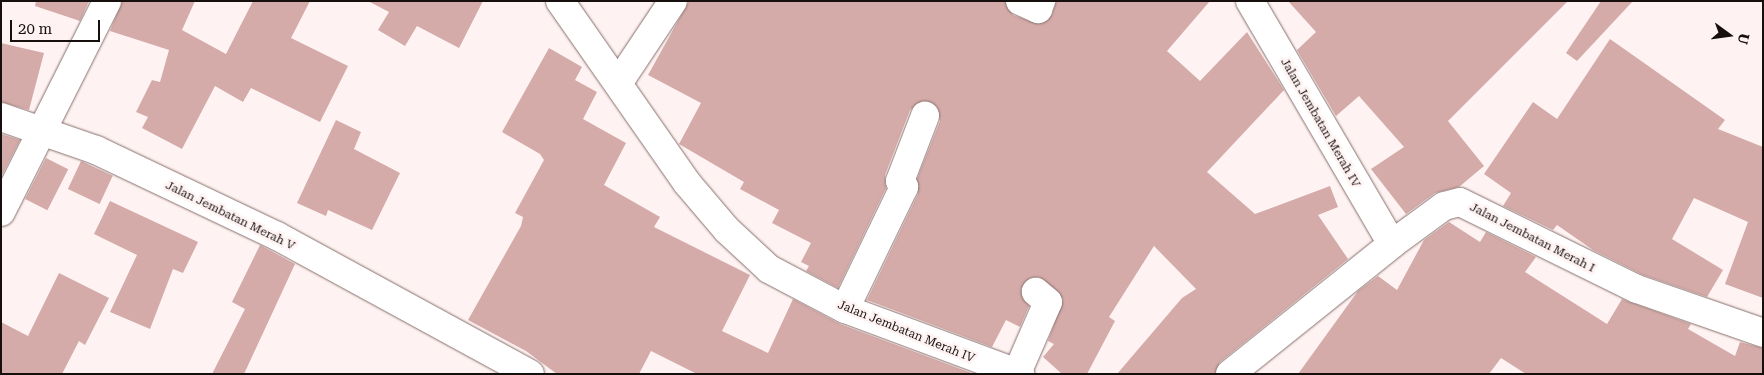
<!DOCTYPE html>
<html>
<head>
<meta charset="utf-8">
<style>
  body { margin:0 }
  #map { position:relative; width:1764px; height:375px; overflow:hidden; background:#fef3f2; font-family:"Roboto Serif",serif }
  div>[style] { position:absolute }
  .building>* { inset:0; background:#d4aba8; transform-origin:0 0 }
  .roads { filter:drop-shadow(0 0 1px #866e6c) drop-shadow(0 0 1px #866e6c) }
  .minor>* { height:28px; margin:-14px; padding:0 14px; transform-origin:14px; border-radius:14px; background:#fff }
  span { translate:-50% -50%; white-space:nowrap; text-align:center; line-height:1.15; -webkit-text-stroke:5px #fef3f2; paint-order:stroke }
  .street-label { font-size:12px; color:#170e0e }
  .frame { position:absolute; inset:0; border:2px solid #170e0e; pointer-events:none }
  .north { position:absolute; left:1704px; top:10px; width:50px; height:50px; -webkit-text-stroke:4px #fef3f2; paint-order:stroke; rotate:104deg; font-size:14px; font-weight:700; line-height:20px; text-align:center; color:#170e0e }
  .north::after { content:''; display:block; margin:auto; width:18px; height:22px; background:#170e0e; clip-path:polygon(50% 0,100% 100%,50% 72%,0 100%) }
  .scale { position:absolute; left:10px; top:20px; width:90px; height:22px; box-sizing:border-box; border:2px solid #170e0e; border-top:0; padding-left:6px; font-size:15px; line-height:18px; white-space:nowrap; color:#170e0e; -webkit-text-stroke:4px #fef3f2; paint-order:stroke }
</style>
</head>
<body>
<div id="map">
  <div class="building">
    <div style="clip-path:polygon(36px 1px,89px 1px,80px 21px,35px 6px)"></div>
    <div style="clip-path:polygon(122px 1px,195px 1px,182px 30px,226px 54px,253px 1px,310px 1px,291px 38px,348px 66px,320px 122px,251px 88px,243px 102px,215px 86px,182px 149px,142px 128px,148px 117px,136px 112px,152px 80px,160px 82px,169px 50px,110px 31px)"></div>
    <div style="clip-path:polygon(368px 1px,483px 1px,459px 48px,417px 26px,405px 46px,378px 30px,389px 12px)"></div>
    <div style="clip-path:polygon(689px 1px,1005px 1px,1013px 15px,1039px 24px,1052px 15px,1056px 1px,1210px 1px,1167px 51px,1200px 81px,1247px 32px,1284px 90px,1207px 172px,1255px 214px,1330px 186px,1338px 207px,1318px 215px,1348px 259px,1220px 362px,1215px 374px,1117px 374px,1182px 298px,1196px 289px,1154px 246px,1109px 317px,1115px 321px,1087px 374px,1062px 374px,1043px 357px,1054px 344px,1048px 341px,1063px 299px,1039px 277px,1030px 278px,1021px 289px,1029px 306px,1020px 327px,1006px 320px,992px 347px,867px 300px,918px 194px,917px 179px,940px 121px,937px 107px,923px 101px,910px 110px,885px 175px,886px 188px,838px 288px,806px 271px,809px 266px,801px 262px,811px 243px,772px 223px,779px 210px,740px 189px,744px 182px,679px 144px,701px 103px,648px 75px)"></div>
    <div style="clip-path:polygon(1288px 1px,1568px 1px,1448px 121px,1484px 166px,1459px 187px,1435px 193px,1406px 214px,1371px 169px,1404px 147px,1359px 96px,1336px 116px,1297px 50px,1316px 32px)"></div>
    <div style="clip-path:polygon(1601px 1px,1633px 1px,1577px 61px,1566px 53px)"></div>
    <div style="clip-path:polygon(1610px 39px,1725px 120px,1718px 129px,1763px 147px,1763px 298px,1725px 284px,1748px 222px,1694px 198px,1672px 239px,1723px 270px,1707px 297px,1643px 275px,1593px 250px,1557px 225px,1553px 230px,1503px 206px,1511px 193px,1484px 174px,1533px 102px,1557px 119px)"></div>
    <div style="clip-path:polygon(1px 43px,44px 53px,29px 110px,1px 102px)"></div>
    <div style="clip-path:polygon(549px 48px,582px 67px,575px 80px,597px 92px,583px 119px,626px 143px,604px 185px,660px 217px,654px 227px,750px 275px,722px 331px,768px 353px,793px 299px,840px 324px,974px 374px,697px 374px,651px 351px,639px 374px,557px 374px,526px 351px,468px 320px,521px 226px,523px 217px,515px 213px,544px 160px,540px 154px,502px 132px)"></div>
    <div style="clip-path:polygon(336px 120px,361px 132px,354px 149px,400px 173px,372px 230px,328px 210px,326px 216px,297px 203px)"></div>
    <div style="clip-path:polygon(1px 134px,20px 140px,1px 177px)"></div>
    <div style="left:46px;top:158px;width:25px;height:46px;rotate:27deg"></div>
    <div style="left:81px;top:161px;width:35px;height:31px;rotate:25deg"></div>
    <div style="clip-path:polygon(110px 201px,198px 242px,183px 273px,173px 269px,150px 329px,110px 312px,137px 255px,94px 234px)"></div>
    <div style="clip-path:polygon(1449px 222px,1480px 242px,1486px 232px,1536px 257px,1525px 272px,1607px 324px,1622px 299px,1691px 324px,1688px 329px,1735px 356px,1740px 342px,1763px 348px,1763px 374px,1526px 374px,1501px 358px,1489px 374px,1298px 374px,1358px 291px,1378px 276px,1397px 290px,1424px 240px)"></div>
    <div style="clip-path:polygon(260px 245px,295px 264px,244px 374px,212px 374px,245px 309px,232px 302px)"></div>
    <div style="clip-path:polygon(59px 273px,109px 298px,85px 345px,79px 341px,62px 374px,1px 374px,1px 322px,28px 336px)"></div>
  </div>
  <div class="roads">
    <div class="minor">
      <div style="left:560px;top:1px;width:222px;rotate:55.1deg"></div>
      <div style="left:687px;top:183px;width:62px;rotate:49.6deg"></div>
      <div style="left:727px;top:230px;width:57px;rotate:42.9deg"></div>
      <div style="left:769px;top:269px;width:86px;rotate:27.8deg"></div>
      <div style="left:845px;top:309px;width:187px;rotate:20.4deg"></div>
      <div style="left:1020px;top:1px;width:20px;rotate:24deg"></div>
      <div style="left:1038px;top:9px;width:9px;rotate:-69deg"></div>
      <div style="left:1250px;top:1px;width:281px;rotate:59.7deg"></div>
      <div style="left:619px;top:82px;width:97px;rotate:-56.3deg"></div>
      <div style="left:1px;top:117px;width:101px;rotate:19.2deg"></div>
      <div style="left:96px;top:150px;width:200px;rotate:25.4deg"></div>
      <div style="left:277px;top:236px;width:288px;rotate:28.6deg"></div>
      <div style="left:1px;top:212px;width:236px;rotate:-63.3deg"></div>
      <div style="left:845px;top:309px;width:136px;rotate:-64.2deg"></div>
      <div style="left:904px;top:187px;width:7px;rotate:-124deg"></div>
      <div style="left:900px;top:181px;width:70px;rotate:-69deg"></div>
      <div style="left:1017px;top:373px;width:77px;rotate:-66.4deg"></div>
      <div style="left:1048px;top:302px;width:16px;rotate:-140deg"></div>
      <div style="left:1230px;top:374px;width:208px;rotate:-38.7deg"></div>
      <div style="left:1392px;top:244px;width:64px;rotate:-36.2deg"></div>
      <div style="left:1444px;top:206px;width:16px;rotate:-14deg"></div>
      <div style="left:1460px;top:202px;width:197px;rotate:26.2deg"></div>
      <div style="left:1637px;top:289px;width:133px;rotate:19.2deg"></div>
    </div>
  </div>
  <div class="street-label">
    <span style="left:1320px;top:123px;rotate:60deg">Jalan Jembatan Merah IV</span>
    <span style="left:230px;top:216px;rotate:26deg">Jalan Jembatan Merah V</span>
    <span style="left:1532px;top:238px;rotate:27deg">Jalan Jembatan Merah I</span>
    <span style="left:906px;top:332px;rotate:22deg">Jalan Jembatan Merah IV</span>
  </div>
  <div class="frame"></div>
  <div class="north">U</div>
  <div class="scale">20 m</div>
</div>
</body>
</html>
